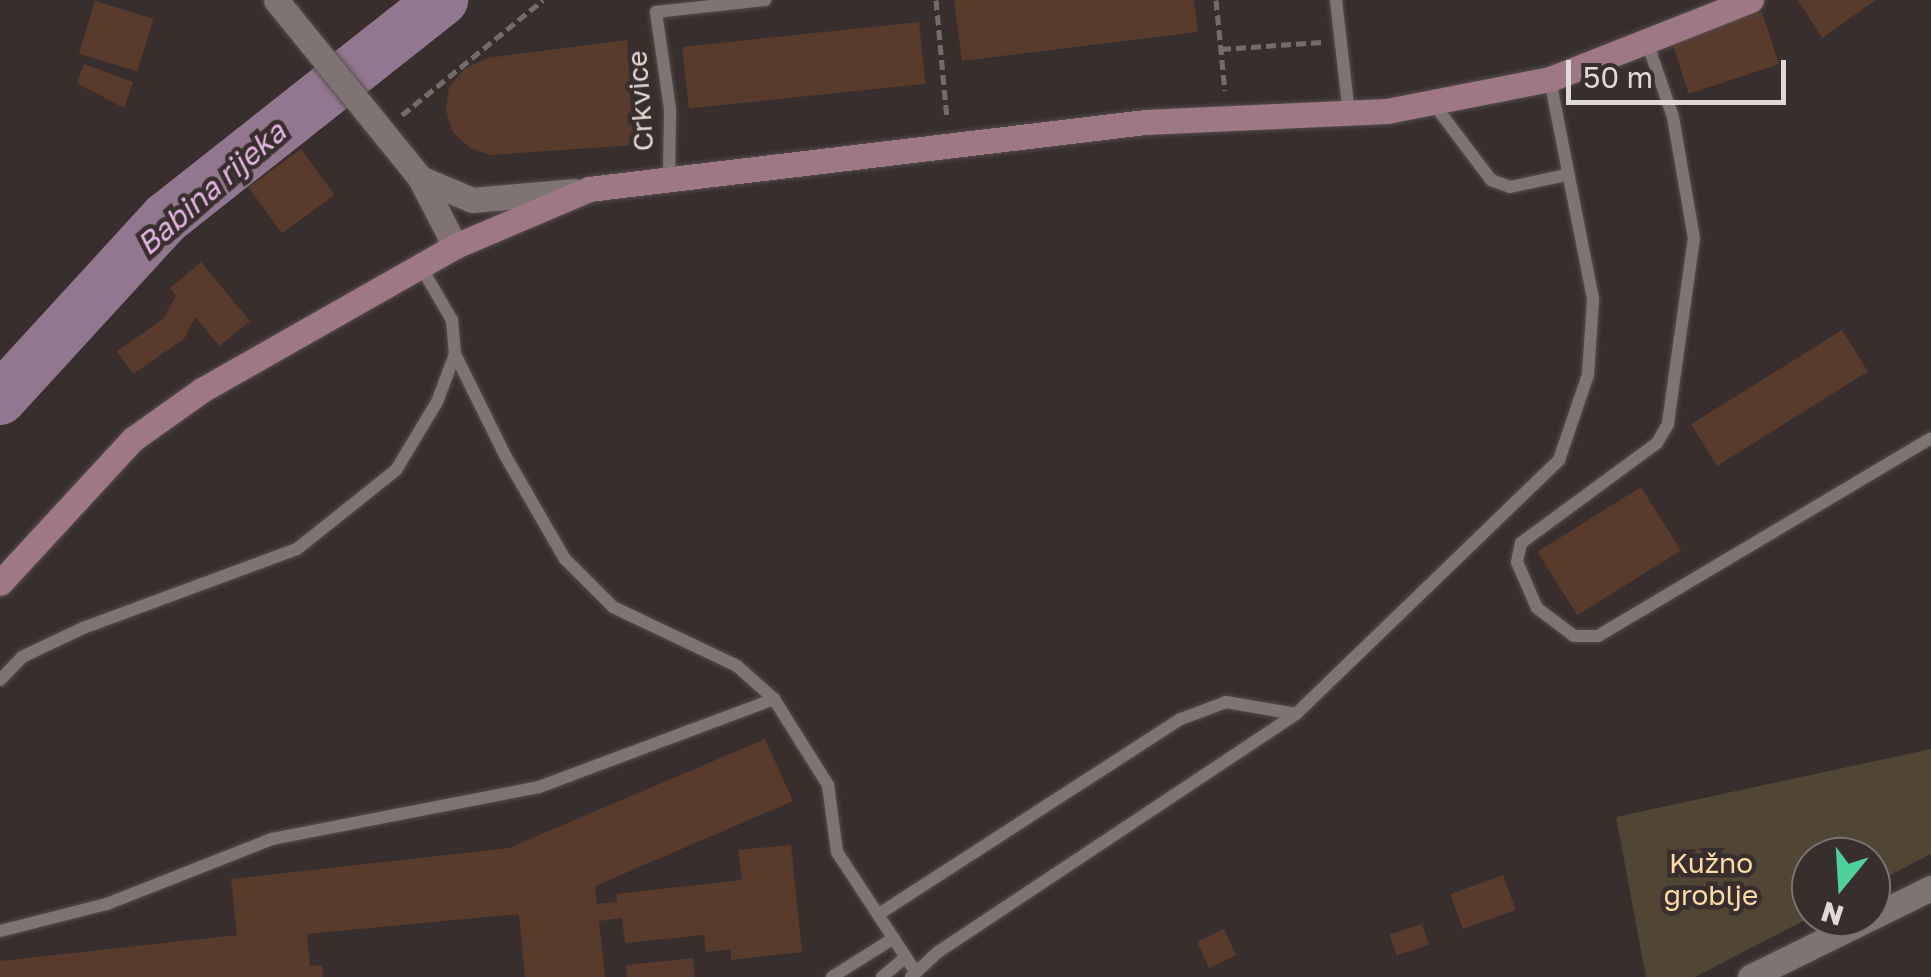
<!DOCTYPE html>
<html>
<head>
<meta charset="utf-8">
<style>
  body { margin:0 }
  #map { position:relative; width:1931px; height:977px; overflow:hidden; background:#382e2d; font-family:"Golos Text",sans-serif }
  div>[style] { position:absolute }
  .green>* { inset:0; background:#514534 }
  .river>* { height:52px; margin:-26px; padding:0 26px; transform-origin:26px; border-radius:26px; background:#917790 }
  .building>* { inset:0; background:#583b2b; transform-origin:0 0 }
  .path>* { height:5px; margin-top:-2.5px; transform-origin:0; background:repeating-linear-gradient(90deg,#746c6b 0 10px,transparent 0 15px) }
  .roads { filter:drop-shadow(0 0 2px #554d4c) drop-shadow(0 0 2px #554d4c) }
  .service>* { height:12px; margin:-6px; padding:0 6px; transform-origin:6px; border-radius:6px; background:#7f7473 }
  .minor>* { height:25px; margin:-12.5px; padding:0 12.5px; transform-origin:12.5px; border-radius:12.5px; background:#7f7473 }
  .tertiary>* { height:25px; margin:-12.5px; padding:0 12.5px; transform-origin:12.5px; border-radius:12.5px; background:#7f7473 }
  .secondary>* { height:25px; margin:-12.5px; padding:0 12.5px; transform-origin:12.5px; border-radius:12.5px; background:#9e7884 }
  span { translate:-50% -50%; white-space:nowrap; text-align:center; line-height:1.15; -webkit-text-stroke:9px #382e2d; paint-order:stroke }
  .street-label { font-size:28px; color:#dfd9d8 }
  .park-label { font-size:28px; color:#fedba6 }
  .water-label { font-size:30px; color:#e4b6e3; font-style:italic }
  .north { position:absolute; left:1791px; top:837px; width:100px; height:100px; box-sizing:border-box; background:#382e2d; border:2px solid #7b7271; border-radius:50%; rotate:198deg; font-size:28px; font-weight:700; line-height:40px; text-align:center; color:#dfd9d8 }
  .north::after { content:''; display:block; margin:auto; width:35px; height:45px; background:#4dd39a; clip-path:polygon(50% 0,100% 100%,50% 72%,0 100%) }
  .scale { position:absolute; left:1566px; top:60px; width:220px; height:45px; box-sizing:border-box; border:5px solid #dfd9d8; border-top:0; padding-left:12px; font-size:30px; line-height:35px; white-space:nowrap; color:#dfd9d8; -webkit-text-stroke:8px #382e2d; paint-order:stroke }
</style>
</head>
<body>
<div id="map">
  <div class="green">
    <div style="clip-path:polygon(1931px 749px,1931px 854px,1871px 885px,1871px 857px,1811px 857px,1811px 917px,1695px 977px,1646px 977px,1616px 817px)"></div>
  </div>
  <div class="river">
    <div style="left:0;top:399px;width:246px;rotate:-47.5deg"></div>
    <div style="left:166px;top:218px;width:352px;rotate:-38.3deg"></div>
  </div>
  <div class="building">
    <div style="clip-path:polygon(954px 0,1194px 0,1198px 32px,962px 61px)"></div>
    <div style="clip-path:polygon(1798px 0,1876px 0,1822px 38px)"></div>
    <div style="left:95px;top:1px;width:61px;height:55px;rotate:17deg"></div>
    <div style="left:1762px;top:12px;width:55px;height:95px;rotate:72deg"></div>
    <div style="left:919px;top:22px;width:62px;height:238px;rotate:84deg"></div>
    <div style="clip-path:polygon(627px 40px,635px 145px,491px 155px,470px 148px,452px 131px,446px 110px,449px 87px,464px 69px,487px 58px)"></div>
    <div style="clip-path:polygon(84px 64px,133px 82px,124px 108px,77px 83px)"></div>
    <div style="left:301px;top:149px;width:57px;height:65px;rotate:54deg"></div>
    <div style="clip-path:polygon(201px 262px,250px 321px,219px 346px,195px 317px,184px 339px,133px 374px,117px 351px,163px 319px,176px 296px,170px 288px)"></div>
    <div style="left:1842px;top:330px;width:49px;height:178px;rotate:58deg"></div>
    <div style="left:1641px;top:487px;width:75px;height:122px;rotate:58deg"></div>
    <div style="clip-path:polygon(765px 739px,793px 801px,595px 886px,597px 904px,617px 902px,616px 894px,742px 880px,738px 850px,791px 845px,802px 952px,731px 960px,731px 949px,706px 952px,704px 935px,625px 943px,622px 918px,599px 921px,605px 977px,525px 977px,519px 914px,307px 934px,310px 966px,322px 965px,323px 977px,0 977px,0 961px,237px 935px,231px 879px,509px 848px)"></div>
    <div style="left:1503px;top:875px;width:37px;height:56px;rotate:70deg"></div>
    <div style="left:1422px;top:924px;width:22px;height:34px;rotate:72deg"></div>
    <div style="left:1224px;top:929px;width:29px;height:30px;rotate:65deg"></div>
    <div style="clip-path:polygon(693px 958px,695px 977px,627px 977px,626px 965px)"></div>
  </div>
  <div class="path">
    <div style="left:936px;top:0;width:120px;rotate:84.7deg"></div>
    <div style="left:1216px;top:0;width:91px;rotate:84.4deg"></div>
    <div style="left:1221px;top:49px;width:101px;rotate:-4deg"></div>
    <div style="left:402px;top:115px;width:182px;rotate:-39.2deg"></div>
  </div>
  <div class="roads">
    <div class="service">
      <div style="left:1336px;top:0;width:115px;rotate:83.5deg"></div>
      <div style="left:1647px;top:42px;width:79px;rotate:70.9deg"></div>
      <div style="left:1673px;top:117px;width:123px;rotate:80.2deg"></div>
      <div style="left:1694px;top:238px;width:188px;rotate:98deg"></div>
      <div style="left:1668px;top:424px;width:22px;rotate:120deg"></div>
      <div style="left:1657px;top:443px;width:169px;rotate:143.7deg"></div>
      <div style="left:1521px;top:543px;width:19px;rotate:102deg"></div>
      <div style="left:1517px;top:562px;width:50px;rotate:66.5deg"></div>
      <div style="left:1537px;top:608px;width:46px;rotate:37.1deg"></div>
      <div style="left:1574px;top:636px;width:24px"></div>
      <div style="left:1598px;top:636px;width:387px;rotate:-30.7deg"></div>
      <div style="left:1433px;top:103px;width:96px;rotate:53deg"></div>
      <div style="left:1491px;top:180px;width:20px;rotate:20deg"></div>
      <div style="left:1510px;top:187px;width:57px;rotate:-12.1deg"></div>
      <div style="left:669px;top:176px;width:67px;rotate:-89.1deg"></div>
      <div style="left:670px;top:109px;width:98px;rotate:-98.2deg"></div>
      <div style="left:656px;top:12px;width:110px;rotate:-6.3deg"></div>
      <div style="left:421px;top:267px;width:61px;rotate:59.7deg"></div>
      <div style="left:452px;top:320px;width:34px;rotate:85deg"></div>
      <div style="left:455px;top:354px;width:115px;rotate:63.7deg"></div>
      <div style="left:506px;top:457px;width:118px;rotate:60deg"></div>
      <div style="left:565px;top:559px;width:68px;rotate:45deg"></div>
      <div style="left:613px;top:607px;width:137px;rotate:25.4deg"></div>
      <div style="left:737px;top:666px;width:50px;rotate:41.7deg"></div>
      <div style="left:774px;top:699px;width:102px;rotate:57.9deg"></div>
      <div style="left:828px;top:785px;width:68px;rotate:82.3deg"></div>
      <div style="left:837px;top:852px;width:142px;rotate:56.8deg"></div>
      <div style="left:0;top:680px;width:32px;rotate:-46deg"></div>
      <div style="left:22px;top:657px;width:68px;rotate:-25.4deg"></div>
      <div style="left:83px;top:628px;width:228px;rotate:-20.3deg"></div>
      <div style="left:297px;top:549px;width:127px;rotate:-38.6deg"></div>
      <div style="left:396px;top:470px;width:79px;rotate:-58.9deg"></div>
      <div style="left:437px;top:402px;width:51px;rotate:-69.4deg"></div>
      <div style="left:879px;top:914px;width:359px;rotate:-32.9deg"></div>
      <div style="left:1181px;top:719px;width:48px;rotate:-20.7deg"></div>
      <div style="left:1226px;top:702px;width:71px;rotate:9.7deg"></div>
      <div style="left:0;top:931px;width:110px;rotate:-14.2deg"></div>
      <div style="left:107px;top:904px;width:177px;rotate:-21.5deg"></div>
      <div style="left:272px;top:839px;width:272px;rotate:-11deg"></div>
      <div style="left:539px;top:787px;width:251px;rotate:-20.5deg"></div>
      <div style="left:832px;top:977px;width:73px;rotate:-32.2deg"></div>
      <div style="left:882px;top:977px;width:31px;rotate:-40deg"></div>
      <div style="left:911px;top:977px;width:37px;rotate:-43deg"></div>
      <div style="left:938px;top:952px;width:430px;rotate:-33.6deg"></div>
      <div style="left:1296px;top:714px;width:366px;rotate:-44deg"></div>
      <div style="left:1559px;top:460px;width:90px;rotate:-71.2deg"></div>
      <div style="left:1588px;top:375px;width:76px;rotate:-86.2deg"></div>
      <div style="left:1593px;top:299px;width:224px;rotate:-101.1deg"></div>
    </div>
    <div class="minor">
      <div style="left:1750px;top:977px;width:202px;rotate:-26.2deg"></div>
    </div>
    <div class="tertiary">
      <div style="left:276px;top:0;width:229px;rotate:51deg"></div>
      <div style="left:420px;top:178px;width:76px;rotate:62.8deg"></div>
      <div style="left:420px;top:178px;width:56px;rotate:22.9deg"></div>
      <div style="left:472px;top:200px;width:103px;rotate:-5deg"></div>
    </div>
    <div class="secondary">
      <div style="left:0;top:583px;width:196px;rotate:-47.3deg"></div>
      <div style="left:133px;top:439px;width:85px;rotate:-35.4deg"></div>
      <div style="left:202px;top:390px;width:291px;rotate:-29.6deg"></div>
      <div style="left:455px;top:246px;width:146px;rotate:-23deg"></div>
      <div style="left:589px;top:189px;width:560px;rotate:-6.87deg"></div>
      <div style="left:1145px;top:122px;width:242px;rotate:-2.6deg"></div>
      <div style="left:1387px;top:111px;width:166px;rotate:-11.1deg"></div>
      <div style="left:1550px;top:79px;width:216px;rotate:-21.5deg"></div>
    </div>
  </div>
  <div class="street-label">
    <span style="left:640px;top:101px;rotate:-94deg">Crkvice</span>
  </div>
  <div class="park-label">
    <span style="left:1711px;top:879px">Kužno<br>groblje</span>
  </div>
  <div class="water-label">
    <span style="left:211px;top:188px;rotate:-41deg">Babina rijeka</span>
  </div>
  <div class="north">N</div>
  <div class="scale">50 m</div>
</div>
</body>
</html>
